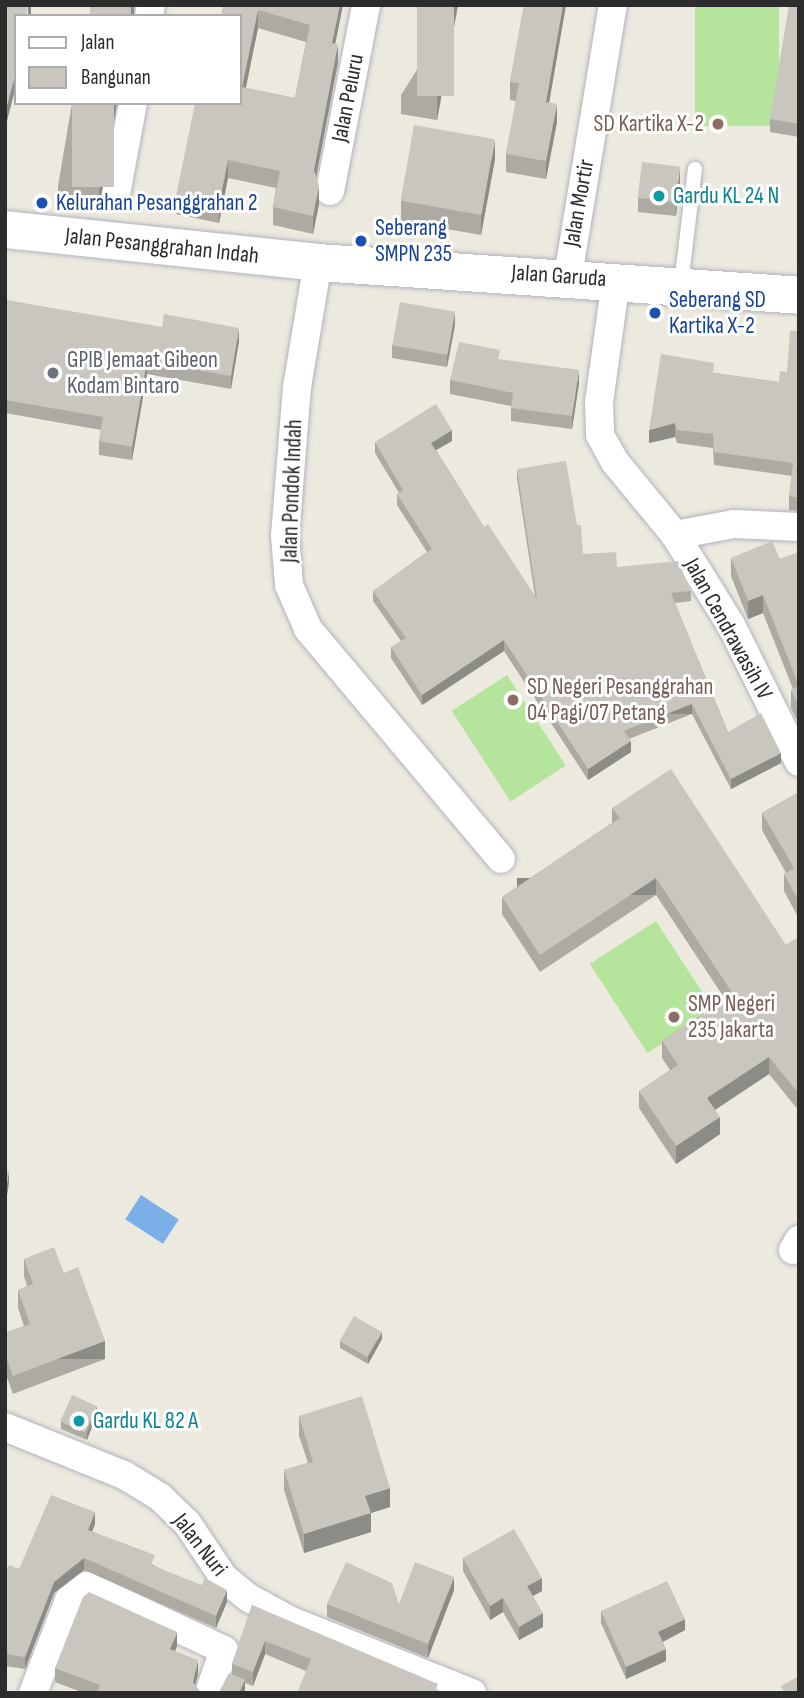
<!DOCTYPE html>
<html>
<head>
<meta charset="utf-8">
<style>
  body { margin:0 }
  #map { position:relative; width:804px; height:1698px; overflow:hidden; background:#eceadf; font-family:"Sofia Sans Condensed",sans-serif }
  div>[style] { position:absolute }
  .pitch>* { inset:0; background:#b5e59c; transform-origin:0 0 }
  .water>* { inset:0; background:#7aafe7; transform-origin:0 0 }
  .roads { filter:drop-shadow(0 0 2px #b3b2be) drop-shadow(0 0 2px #b3b2be) }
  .service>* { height:14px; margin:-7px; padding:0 7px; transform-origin:7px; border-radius:7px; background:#fff }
  .minor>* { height:28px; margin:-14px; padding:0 14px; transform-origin:14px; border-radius:14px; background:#fff }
  .tertiary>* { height:37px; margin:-18.5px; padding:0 18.5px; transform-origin:18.5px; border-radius:18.5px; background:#fff }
  .wall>* { inset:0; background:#acaaa3 }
  .shaded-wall>* { inset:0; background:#8c8b85; transform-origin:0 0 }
  .building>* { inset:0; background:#c8c6be; transform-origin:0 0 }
  .dots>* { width:19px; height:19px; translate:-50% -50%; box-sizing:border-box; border:4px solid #fff; border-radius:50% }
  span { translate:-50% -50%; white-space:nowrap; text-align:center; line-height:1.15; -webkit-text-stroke:6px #fff; paint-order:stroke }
  .street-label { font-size:23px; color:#2c2c2c }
  .education-label { font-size:23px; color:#785e54 }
  .right { translate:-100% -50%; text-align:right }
  .left { translate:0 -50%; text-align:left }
  .culture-label { font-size:23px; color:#0d838f }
  .transit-label { font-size:23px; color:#164399 }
  .worship-label { font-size:23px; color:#5b616d }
  .frame { position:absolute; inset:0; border:7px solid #2c2c2c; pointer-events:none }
  .legend { position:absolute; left:14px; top:14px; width:228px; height:91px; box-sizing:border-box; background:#fff; border:2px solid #ababab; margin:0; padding:9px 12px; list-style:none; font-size:21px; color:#2c2c2c }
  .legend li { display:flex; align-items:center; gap:14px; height:35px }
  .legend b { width:35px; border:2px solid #ababab }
</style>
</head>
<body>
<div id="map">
  <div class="pitch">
    <div style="left:695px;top:5px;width:84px;height:121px"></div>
    <div style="left:507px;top:675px;width:108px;height:66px;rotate:57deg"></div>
    <div style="left:656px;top:921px;width:106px;height:79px;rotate:57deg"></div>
  </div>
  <div class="water">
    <div style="left:141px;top:1195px;width:45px;height:29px;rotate:33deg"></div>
  </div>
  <div class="roads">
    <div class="service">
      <div style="left:681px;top:284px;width:116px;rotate:-83.1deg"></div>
    </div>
    <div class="minor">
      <div style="left:149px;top:16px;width:11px;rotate:-80deg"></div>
      <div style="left:330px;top:191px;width:189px;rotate:-79deg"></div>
      <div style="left:116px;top:194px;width:93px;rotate:-79.4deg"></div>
      <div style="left:318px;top:262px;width:127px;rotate:99.5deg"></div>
      <div style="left:297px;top:387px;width:148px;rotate:94.6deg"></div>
      <div style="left:285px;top:535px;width:50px;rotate:85.4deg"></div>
      <div style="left:289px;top:585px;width:48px;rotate:66.6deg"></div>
      <div style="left:308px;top:629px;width:300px;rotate:50deg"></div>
      <div style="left:568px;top:276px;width:275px;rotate:-80.6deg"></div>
      <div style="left:616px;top:280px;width:123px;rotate:97.9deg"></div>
      <div style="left:599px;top:402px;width:33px;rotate:88deg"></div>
      <div style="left:600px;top:435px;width:31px;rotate:61deg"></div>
      <div style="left:615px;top:462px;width:94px;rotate:50.6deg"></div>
      <div style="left:675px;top:535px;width:106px;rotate:58.1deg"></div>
      <div style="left:731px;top:625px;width:153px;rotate:63.6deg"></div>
      <div style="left:675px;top:535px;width:60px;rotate:-10.6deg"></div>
      <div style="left:734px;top:524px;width:65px;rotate:2.6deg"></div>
      <div style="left:793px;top:1250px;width:12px;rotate:-59deg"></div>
      <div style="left:5px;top:1427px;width:128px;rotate:22deg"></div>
      <div style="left:124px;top:1475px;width:42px;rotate:31.4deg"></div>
      <div style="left:160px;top:1497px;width:37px;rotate:44deg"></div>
      <div style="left:187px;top:1523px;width:66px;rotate:56.1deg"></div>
      <div style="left:224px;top:1578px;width:32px;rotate:39deg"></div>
      <div style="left:249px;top:1598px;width:48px;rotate:28.7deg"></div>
      <div style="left:291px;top:1621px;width:195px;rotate:21.7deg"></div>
      <div style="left:33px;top:1693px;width:100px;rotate:-68.8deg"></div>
      <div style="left:69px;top:1600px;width:23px;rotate:-38deg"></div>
      <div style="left:87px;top:1586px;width:151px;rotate:25deg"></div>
      <div style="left:224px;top:1650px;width:46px;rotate:109.2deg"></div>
    </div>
    <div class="tertiary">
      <div style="left:5px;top:229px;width:315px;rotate:6deg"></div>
      <div style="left:318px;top:262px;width:482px;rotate:3.9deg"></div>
    </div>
  </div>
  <div class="wall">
    <div style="clip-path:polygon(evenodd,223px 5px,343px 5px,335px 43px,338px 62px,316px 176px,319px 204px,313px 234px,273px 225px,273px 207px,276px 188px,228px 178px,219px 223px,176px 214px,176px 196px,240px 103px,223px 5px,258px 28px,306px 42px,295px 98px,246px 88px,258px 28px)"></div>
    <div style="clip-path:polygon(458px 5px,437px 120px,401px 114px,401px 95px)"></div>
    <div style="clip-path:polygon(524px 5px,566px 5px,549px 103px,557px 122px,546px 179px,506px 172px,506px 154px,516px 101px,510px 100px,510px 82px)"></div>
    <div style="clip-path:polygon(799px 5px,799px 137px,770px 132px,770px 119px)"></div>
    <div style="clip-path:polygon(72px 103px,117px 103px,99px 208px,58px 202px,58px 186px)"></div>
    <div style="clip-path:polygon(495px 159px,481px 235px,401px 221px,401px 201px)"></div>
    <div style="clip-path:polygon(680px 181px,676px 216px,638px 212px,638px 198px)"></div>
    <div style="clip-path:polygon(5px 300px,239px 341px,231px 389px,147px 374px,132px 460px,99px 455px,99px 441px,101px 430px,5px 413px)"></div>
    <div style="clip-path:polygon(455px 325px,447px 367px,392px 358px,392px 345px)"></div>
    <div style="clip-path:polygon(799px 331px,799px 511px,789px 510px,789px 496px,792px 476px,714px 465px,713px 448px,677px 443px,675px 437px,649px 443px,714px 373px,779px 382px,787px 372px)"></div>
    <div style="clip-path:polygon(500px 360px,579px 383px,572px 429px,511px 421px,511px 406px,450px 394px,450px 380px)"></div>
    <div style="clip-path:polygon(452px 441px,436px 450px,484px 527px,535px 596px,517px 479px,517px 469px,577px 525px,583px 554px,617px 567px,691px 591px,691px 601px,675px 603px,728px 732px,781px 763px,731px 789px,692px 714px,629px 739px,631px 752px,588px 780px,504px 651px,422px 705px,391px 658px,391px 647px,401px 641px,373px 601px,373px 591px,427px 552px,397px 505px,397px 494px,399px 493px,375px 453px,375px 442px)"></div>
    <div style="clip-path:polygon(799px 552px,799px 724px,791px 708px,791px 690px,793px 689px,763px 613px,748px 619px,731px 576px,731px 558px,780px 559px)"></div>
    <div style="clip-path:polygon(799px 792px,799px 919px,784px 891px,784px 874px,786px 873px,762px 830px,762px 813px)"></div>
    <div style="clip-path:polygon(612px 808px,786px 945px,799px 937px,799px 1111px,769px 1074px,715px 1110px,720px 1134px,676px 1164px,639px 1108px,639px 1091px,670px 1070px,662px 1058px,662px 1041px,725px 999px,656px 895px,540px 972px,502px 914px,502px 897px,612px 823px)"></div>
    <div style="clip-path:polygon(24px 1259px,64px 1273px,105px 1359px,13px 1394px,5px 1372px,5px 1333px,24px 1326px,18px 1308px,18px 1290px,27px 1286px,24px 1276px)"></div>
    <div style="clip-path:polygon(382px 1339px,368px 1364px,340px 1348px,340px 1341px)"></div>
    <div style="clip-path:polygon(97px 1413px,87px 1440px,61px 1429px,61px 1422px)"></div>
    <div style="clip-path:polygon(299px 1416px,390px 1507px,371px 1513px,371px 1532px,304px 1553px,284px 1490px,284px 1470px,308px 1463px,299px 1436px)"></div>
    <div style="clip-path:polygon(95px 1524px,92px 1531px,155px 1566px,227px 1602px,216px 1628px,84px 1570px,54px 1593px,25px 1669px,5px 1666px,5px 1574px,19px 1569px)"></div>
    <div style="clip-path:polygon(463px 1558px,542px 1591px,533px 1596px,543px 1627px,519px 1640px,503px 1612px,490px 1620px,463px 1571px)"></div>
    <div style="clip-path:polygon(454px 1590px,428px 1658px,327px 1617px,327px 1604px,399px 1604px)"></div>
    <div style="clip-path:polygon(252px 1605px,438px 1690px,306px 1671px,265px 1654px,253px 1686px,245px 1683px,245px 1693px,219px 1692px,232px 1675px,232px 1664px)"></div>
    <div style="clip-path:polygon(601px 1611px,685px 1630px,663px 1642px,666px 1661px,626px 1679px,601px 1623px)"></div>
    <div style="clip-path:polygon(177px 1646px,175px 1651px,198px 1674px,195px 1685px,201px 1693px,84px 1693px,55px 1682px,55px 1668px)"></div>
  </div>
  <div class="shaded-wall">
    <div style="left:28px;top:5px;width:3px;height:11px"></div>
    <div style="left:131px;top:5px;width:3px;height:11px"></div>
    <div style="clip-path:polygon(340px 5px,343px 5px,332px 60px,332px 43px)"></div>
    <div style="clip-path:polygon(454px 5px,458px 5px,437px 120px,437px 101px)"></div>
    <div style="clip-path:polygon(563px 5px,566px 5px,546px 120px,546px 102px)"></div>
    <div style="clip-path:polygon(258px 10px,258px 28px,242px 105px,242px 87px)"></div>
    <div style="clip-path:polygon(338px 44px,338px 62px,314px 188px,314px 170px)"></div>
    <div style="clip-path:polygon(16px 71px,16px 86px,5px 129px,5px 113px)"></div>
    <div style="clip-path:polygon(114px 103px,117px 103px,99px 208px,99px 192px)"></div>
    <div style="clip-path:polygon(557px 104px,557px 122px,546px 179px,546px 161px)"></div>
    <div style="clip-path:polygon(495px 140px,495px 159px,481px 235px,481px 216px)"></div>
    <div style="clip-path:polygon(228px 160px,228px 178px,219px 223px,219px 205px)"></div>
    <div style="clip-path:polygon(680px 167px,680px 181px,676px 216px,676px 203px)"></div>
    <div style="clip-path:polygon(319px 186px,319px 204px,313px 234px,313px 216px)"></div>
    <div style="clip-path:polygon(455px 312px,455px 325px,447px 367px,447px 354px)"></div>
    <div style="clip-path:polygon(239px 328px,239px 341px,231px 389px,231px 376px)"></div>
    <div style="clip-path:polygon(147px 361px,147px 374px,132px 460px,132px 447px)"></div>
    <div style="clip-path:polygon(579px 370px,579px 383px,572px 429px,572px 416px)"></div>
    <div style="clip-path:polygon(675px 423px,675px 437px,649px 443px,649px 430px)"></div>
    <div style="clip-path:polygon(452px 430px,452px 441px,431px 453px,431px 443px)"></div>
    <div style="clip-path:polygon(763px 595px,763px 613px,748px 619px,748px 601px)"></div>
    <div style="clip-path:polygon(504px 640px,504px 651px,422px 705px,422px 695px)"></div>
    <div style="left:692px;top:704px;width:10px;height:73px;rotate:90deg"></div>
    <div style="clip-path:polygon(631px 741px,631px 752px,588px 780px,588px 769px)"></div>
    <div style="clip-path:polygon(781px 753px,781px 763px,731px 789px,731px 779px)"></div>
    <div style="left:656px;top:878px;width:17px;height:139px;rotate:90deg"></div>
    <div style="clip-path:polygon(769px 1057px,769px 1074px,707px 1115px,707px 1098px)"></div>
    <div style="clip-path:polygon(720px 1117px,720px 1134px,676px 1164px,676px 1146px)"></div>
    <div style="clip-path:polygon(9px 1171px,9px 1183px,5px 1208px,5px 1197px)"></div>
    <div style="clip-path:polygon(382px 1332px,382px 1339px,368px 1364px,368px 1357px)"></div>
    <div style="left:105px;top:1341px;width:18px;height:98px;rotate:90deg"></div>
    <div style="clip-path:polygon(97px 1406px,97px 1413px,87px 1440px,87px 1433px)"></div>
    <div style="clip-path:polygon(390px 1488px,390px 1507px,371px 1513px,371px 1532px,304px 1553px,304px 1534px,365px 1496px)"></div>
    <div style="clip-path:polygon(95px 1512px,95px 1524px,88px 1542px,88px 1530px)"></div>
    <div style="clip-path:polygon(84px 1558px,84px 1570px,54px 1593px,25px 1669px,25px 1657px,54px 1582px)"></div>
    <div style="clip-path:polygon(454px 1577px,454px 1590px,428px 1658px,428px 1644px)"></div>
    <div style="clip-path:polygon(542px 1578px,542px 1591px,527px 1599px,527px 1586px)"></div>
    <div style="clip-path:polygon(227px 1590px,227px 1602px,216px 1628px,216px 1616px)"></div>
    <div style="clip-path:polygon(503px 1598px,503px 1612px,490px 1620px,490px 1606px)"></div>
    <div style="clip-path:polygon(543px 1613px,543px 1627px,519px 1640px,519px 1627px)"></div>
    <div style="clip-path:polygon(685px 1619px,685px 1630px,658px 1644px,658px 1632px)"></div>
    <div style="clip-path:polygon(177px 1632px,177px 1646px,170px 1663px,170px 1649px)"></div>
    <div style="clip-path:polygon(265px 1641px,265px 1654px,253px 1686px,253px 1672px)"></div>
    <div style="clip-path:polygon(666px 1649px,666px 1661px,626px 1679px,626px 1667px)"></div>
    <div style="clip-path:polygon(198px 1660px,198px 1674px,193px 1693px,193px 1682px)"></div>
    <div style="clip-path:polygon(245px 1680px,245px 1693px,239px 1693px)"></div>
  </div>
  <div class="building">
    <div style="clip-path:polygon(5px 5px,28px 5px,26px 16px,16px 16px,16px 71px,5px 113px)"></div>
    <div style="left:90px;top:5px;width:41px;height:11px"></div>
    <div style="clip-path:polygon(evenodd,223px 5px,340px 5px,332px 43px,338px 44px,314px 170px,319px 186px,313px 216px,273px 207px,280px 171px,228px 160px,219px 205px,176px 196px,195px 103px,240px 103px,240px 16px,221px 16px,223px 5px,258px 10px,310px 25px,295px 98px,242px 87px,258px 10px)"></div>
    <div style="left:417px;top:5px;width:37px;height:91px"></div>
    <div style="clip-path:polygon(524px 5px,563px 5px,546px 102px,557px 104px,546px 161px,506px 154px,519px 83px,510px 82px)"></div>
    <div style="clip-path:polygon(789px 5px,799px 5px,799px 124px,770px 119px)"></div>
    <div style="left:72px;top:103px;width:42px;height:84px"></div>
    <div style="left:414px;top:125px;width:82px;height:77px;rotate:10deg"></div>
    <div style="left:642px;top:162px;width:38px;height:36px;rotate:7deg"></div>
    <div style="clip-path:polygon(5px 300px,162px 327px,164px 314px,239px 328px,231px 376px,147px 361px,132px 447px,99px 441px,103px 417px,5px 400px)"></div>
    <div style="left:400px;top:302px;width:56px;height:44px;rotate:10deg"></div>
    <div style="clip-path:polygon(790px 331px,799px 331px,799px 498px,789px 496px,793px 463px,714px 452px,713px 434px,677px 430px,675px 423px,649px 430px,661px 354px,714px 363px,713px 373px,779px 382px,780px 371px,787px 372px)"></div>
    <div style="clip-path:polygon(459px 342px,500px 350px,498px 359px,579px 370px,572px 416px,511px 408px,513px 393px,450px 380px)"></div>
    <div style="clip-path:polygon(436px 404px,452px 430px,431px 443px,484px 527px,488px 524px,537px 599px,517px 469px,566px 461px,577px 525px,581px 525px,583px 554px,616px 552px,617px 567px,678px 561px,691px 591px,671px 593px,728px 732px,761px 713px,781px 753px,731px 779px,692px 704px,624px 731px,631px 741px,588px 769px,504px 640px,422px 695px,391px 647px,406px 638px,373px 591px,432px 549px,397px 494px,403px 490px,375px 442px)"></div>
    <div style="clip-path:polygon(772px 541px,780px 559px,799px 552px,799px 686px,763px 595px,748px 601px,731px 558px)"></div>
    <div style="clip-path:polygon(799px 686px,799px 707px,791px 690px)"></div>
    <div style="clip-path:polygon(671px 769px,786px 945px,799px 937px,799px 1094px,769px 1057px,707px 1098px,720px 1117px,676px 1146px,639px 1091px,678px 1065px,662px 1041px,733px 994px,656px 878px,540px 955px,502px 897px,620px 818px,612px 808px)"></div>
    <div style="clip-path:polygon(799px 792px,799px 902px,784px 874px,794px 868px,762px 813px)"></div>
    <div style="clip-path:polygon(5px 1171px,9px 1171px,5px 1197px)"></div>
    <div style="clip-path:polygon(54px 1247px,64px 1273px,78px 1267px,105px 1341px,13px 1376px,5px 1355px,5px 1333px,30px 1324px,18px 1290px,33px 1284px,24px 1259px)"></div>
    <div style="left:354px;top:1316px;width:32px;height:29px;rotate:30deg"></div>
    <div style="left:72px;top:1395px;width:27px;height:29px;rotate:24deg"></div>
    <div style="clip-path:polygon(362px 1396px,390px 1488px,365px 1496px,371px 1513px,304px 1534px,284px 1470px,313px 1462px,299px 1416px)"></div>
    <div style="clip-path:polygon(51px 1495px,95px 1512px,88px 1530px,155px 1555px,151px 1565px,202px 1585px,205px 1578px,227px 1590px,216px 1616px,84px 1558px,54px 1582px,25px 1657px,5px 1654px,5px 1574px,9px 1565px,19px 1569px)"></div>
    <div style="clip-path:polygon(514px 1529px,542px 1578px,527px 1586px,543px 1613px,519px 1627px,503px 1598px,490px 1606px,463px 1558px)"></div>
    <div style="clip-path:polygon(346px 1562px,392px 1583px,399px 1604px,415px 1562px,454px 1577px,428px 1644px,327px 1604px)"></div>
    <div style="clip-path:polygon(667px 1581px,685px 1619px,658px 1632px,666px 1649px,626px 1667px,601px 1611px)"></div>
    <div style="clip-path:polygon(89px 1592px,177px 1632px,170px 1649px,198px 1660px,193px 1682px,201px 1693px,97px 1693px,100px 1685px,55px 1668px,83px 1597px)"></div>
    <div style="clip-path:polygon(252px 1605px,438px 1684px,436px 1689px,444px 1693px,297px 1693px,311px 1659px,265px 1641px,253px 1672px,232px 1664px)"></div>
    <div style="clip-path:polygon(229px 1673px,245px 1680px,239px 1693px,215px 1693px,219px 1692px)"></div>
    <div style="clip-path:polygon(799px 1676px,799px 1693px,785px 1693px,781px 1686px)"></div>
  </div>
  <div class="dots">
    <div style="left:718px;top:124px;background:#8d6e63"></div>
    <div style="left:659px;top:196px;background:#0f9aa8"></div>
    <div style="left:42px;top:203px;background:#1a4fb4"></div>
    <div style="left:361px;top:241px;background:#1a4fb4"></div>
    <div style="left:655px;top:313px;background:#1a4fb4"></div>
    <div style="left:53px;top:373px;background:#6b7280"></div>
    <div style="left:513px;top:700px;background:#8d6e63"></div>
    <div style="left:674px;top:1017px;background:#8d6e63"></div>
    <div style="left:79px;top:1421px;background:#0f9aa8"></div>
  </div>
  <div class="street-label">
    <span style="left:348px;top:98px;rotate:-79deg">Jalan Peluru</span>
    <span style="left:579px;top:203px;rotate:-80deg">Jalan Mortir</span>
    <span style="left:162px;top:246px;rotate:6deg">Jalan Pesanggrahan Indah</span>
    <span style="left:559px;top:276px;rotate:4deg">Jalan Garuda</span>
    <span style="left:292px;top:491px;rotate:-88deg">Jalan Pondok Indah</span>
    <span style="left:728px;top:629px;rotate:61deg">Jalan Cendrawasih IV</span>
    <span style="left:200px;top:1545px;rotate:52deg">Jalan Nuri</span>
  </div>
  <div class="education-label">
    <span class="right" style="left:704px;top:124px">SD Kartika X-2</span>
    <span class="left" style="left:527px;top:700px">SD Negeri Pesanggrahan<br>04 Pagi/07 Petang</span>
    <span class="left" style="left:688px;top:1017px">SMP Negeri<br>235 Jakarta</span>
  </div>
  <div class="culture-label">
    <span class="left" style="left:673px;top:196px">Gardu KL 24 N</span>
    <span class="left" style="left:93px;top:1421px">Gardu KL 82 A</span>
  </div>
  <div class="transit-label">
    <span class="left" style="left:56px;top:203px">Kelurahan Pesanggrahan 2</span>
    <span class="left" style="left:375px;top:241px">Seberang<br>SMPN 235</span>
    <span class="left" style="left:669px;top:313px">Seberang SD<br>Kartika X-2</span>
  </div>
  <div class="worship-label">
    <span class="left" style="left:67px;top:373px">GPIB Jemaat Gibeon<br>Kodam Bintaro</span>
  </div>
  <div class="frame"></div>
  <ul class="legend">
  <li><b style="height:9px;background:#fff"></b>Jalan</li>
  <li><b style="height:19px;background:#c8c6be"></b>Bangunan</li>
  </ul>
</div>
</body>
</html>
